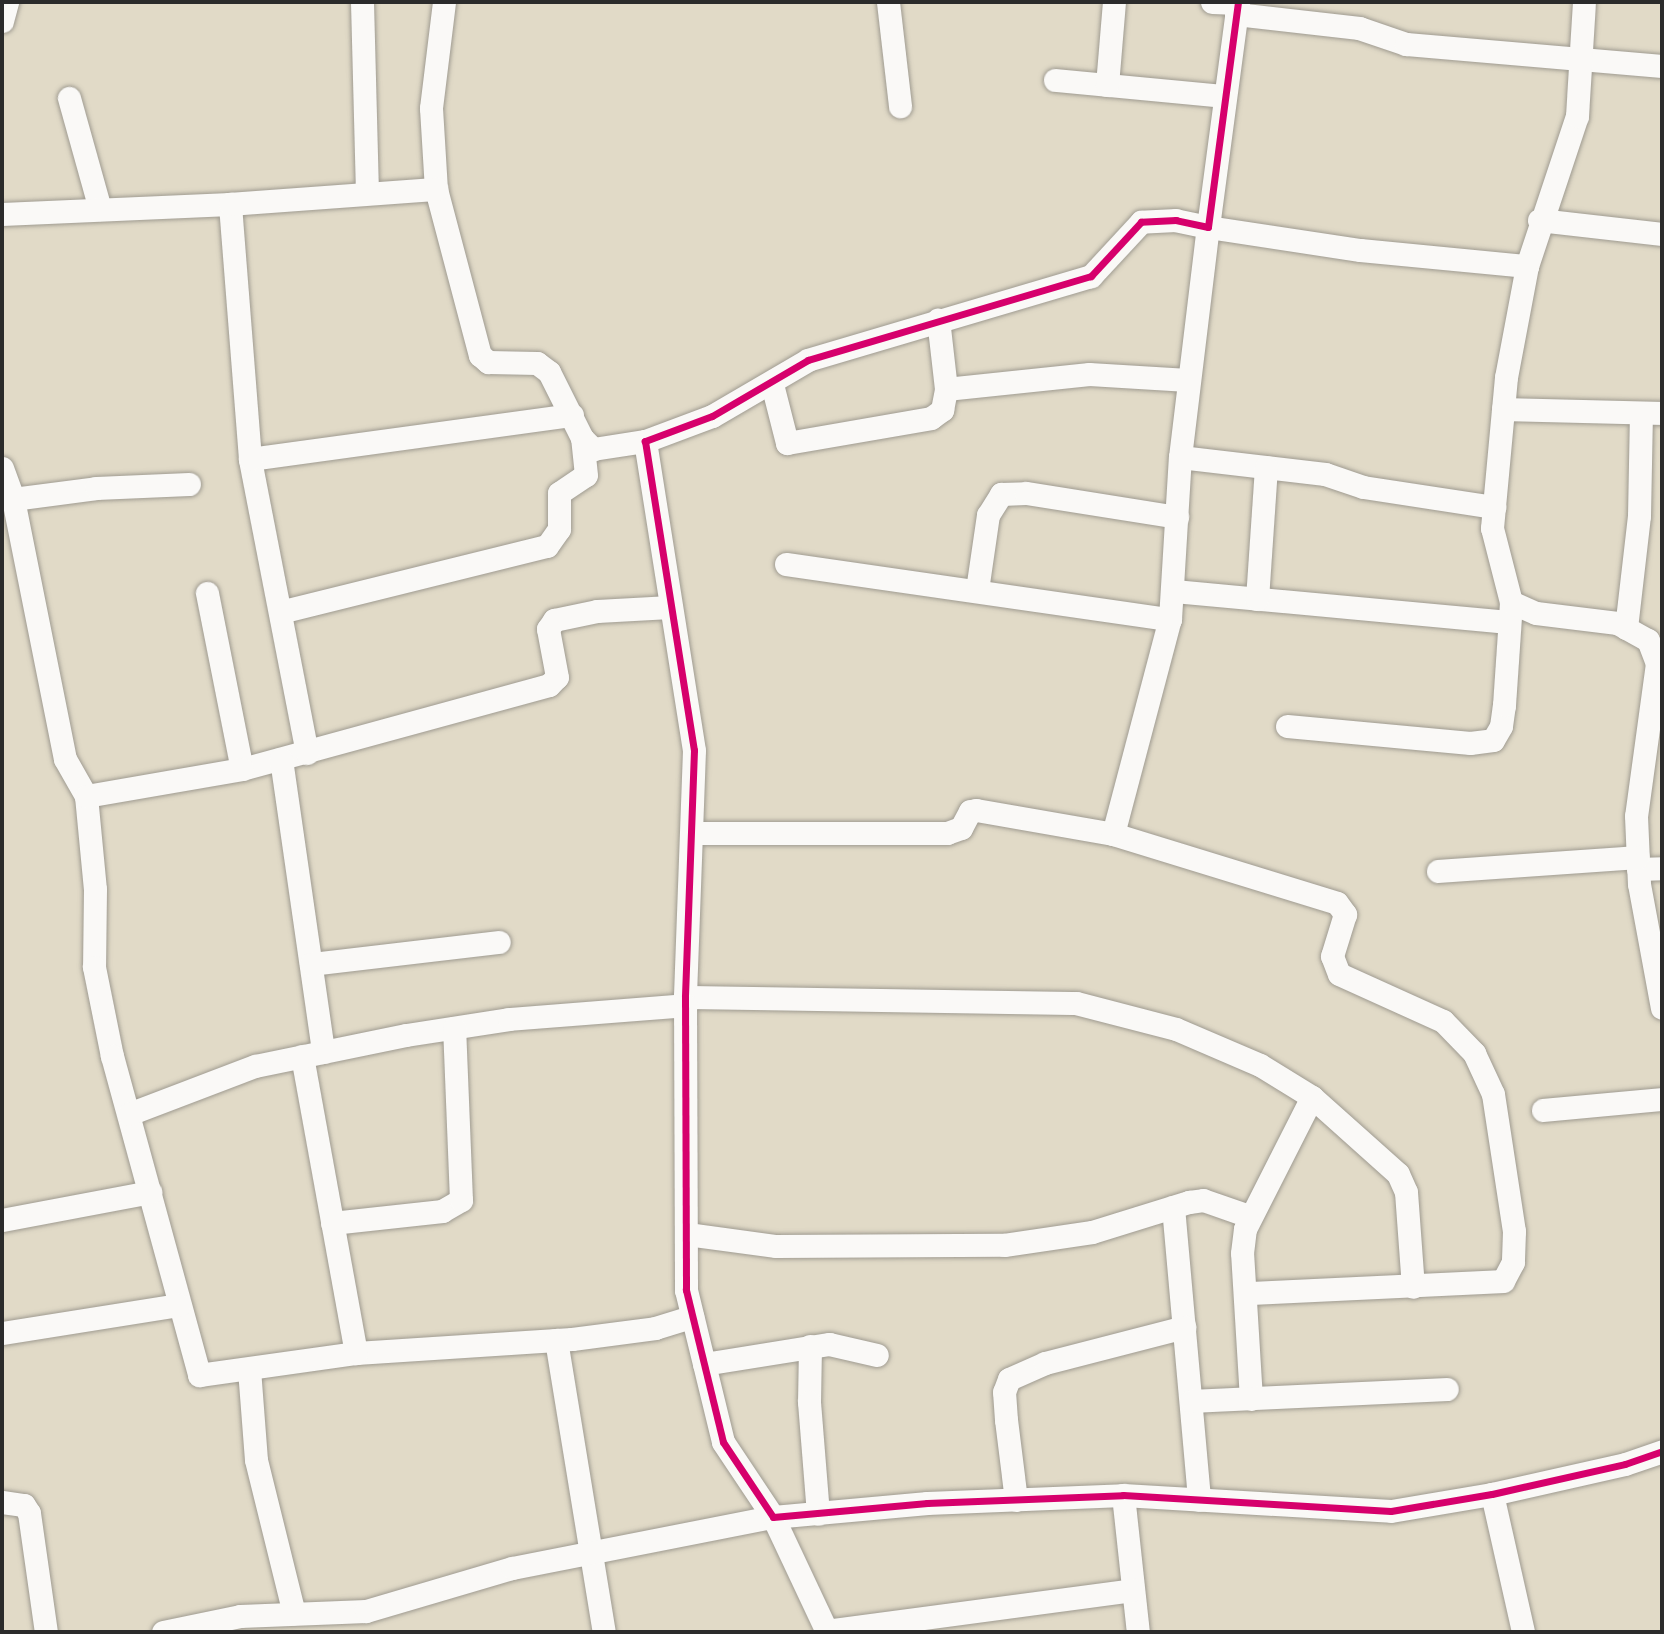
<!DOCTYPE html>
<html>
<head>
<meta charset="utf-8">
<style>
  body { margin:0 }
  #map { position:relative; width:1664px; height:1634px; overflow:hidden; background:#e1dac7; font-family:"Sorts Mill Goudy",serif }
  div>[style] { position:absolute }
  .roads { filter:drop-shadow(0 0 2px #9f9b91) drop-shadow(0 0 2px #9f9b91) }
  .minor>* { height:23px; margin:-11.5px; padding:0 11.5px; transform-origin:11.5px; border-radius:11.5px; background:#faf9f7 }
  .cycleway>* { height:7px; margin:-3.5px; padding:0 3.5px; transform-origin:3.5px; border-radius:3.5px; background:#d6006c }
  span { translate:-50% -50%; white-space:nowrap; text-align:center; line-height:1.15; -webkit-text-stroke:7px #fcf5e5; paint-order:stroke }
  .frame { position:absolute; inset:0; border:4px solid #2b2b2b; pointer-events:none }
</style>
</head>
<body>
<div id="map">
  <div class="roads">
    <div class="minor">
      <div style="left:362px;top:2px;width:191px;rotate:88.5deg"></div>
      <div style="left:444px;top:2px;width:107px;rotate:97deg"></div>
      <div style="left:431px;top:108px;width:81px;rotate:86.5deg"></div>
      <div style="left:436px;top:189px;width:172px;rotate:75.2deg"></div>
      <div style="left:480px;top:355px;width:11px;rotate:41deg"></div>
      <div style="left:488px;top:362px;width:49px;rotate:1.2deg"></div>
      <div style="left:537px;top:363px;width:15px;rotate:37deg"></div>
      <div style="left:549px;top:372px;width:74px;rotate:63.4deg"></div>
      <div style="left:582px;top:438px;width:16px;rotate:45deg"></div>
      <div style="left:593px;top:449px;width:53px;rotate:-8.7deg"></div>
      <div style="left:888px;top:2px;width:105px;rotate:83.4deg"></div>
      <div style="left:1212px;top:2px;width:26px;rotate:2deg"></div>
      <div style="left:1238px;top:2px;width:227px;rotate:97.6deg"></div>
      <div style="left:1208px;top:227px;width:33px;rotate:-168deg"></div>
      <div style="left:1176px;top:220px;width:35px;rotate:177deg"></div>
      <div style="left:1141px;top:222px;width:74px;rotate:132.8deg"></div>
      <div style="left:1091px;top:276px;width:295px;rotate:163.5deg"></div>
      <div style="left:808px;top:360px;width:111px;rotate:149.7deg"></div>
      <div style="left:712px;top:416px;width:72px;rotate:159.5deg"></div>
      <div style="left:645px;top:441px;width:313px;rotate:81deg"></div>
      <div style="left:694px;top:750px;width:247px;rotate:92.1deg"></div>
      <div style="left:685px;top:997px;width:293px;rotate:89.8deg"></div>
      <div style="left:686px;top:1290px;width:156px;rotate:76.3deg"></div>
      <div style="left:723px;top:1442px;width:90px;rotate:56.3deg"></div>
      <div style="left:773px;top:1517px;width:155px;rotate:-5.2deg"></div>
      <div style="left:927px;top:1503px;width:196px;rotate:-2.3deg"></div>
      <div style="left:1123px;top:1495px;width:268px;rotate:3.4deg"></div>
      <div style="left:1391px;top:1511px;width:102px;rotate:-9.6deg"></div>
      <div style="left:1492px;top:1494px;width:136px;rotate:-12.7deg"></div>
      <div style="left:1625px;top:1464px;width:39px;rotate:-19deg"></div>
      <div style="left:1236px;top:14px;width:124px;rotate:6.5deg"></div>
      <div style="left:1359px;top:28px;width:50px;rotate:18.8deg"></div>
      <div style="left:1406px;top:44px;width:257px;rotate:4.9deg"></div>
      <div style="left:2px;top:21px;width:20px;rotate:-75deg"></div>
      <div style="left:1055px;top:80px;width:170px;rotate:5.4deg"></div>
      <div style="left:1107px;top:85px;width:83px;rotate:-85.2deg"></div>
      <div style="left:69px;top:98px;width:115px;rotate:74.4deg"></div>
      <div style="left:2px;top:214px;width:228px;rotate:-2.5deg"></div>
      <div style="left:1539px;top:220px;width:124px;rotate:6.5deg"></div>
      <div style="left:1527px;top:266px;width:158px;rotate:-71.6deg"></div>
      <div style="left:1577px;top:116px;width:114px;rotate:-86.5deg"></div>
      <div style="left:772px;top:384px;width:61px;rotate:75.7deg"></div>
      <div style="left:787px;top:443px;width:146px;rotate:-9.8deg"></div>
      <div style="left:931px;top:418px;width:14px;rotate:-36deg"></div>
      <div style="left:942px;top:410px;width:21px;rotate:-79deg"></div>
      <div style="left:946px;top:389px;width:70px;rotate:-96.5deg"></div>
      <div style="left:946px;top:389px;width:144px;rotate:-6deg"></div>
      <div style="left:1089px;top:374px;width:99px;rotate:3.5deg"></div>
      <div style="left:1503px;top:409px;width:159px;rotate:1.4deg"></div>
      <div style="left:1180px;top:457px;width:146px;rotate:6.7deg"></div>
      <div style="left:1325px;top:474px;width:40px;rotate:18.9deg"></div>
      <div style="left:1363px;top:487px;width:133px;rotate:8.7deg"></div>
      <div style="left:250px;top:459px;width:325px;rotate:-7.8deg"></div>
      <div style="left:2px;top:468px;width:33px;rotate:70deg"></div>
      <div style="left:13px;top:499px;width:265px;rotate:78.7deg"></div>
      <div style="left:65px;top:759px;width:43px;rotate:60.4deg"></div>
      <div style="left:86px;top:796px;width:93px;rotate:84.5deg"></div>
      <div style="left:95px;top:889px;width:78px;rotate:90.7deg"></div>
      <div style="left:94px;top:967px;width:91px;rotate:78.6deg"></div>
      <div style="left:112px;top:1056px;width:331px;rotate:74.7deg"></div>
      <div style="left:199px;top:1375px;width:159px;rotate:-8deg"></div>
      <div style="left:356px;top:1353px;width:216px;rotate:-3.7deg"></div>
      <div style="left:572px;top:1339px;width:84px;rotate:-7.5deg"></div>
      <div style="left:655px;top:1328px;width:39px;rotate:-17deg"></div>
      <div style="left:13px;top:499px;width:84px;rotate:-7.5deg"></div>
      <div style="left:96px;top:488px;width:93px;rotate:-2.5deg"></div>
      <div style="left:786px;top:564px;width:388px;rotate:8.2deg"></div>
      <div style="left:977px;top:590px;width:76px;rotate:-81.7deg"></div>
      <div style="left:988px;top:515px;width:25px;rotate:-58deg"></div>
      <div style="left:1001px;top:494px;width:25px;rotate:-2deg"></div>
      <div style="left:1026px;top:493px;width:153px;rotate:9deg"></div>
      <div style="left:1174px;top:591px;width:336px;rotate:5.3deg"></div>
      <div style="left:207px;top:593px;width:179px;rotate:78.8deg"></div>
      <div style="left:242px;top:769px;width:318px;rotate:-15.3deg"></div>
      <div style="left:549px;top:685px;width:11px;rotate:-45deg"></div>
      <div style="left:557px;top:677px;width:49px;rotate:-100.6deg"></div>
      <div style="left:548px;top:629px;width:11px;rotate:-56deg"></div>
      <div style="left:554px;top:620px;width:44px;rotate:-11.8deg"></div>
      <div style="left:597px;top:611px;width:73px;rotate:-3.1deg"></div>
      <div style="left:1257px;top:599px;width:132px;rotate:-86.1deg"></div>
      <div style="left:280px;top:612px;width:275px;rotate:-13.9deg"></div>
      <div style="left:547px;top:546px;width:21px;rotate:-55deg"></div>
      <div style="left:559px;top:529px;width:36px;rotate:-90deg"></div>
      <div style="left:559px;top:493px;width:32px;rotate:-34deg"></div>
      <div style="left:586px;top:475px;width:37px;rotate:-96deg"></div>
      <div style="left:1626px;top:628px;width:113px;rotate:-83.4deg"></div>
      <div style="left:1639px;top:516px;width:102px;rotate:-88.9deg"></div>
      <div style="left:1287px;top:726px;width:184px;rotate:5.3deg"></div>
      <div style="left:1470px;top:743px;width:23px;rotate:-7deg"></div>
      <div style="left:1493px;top:740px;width:16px;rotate:-60deg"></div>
      <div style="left:1501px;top:726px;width:21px;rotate:-82deg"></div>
      <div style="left:1504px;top:705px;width:103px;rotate:-86.1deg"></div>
      <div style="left:307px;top:753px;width:299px;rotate:-101deg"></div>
      <div style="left:250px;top:459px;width:256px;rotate:-94.5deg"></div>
      <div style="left:230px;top:204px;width:207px;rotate:-4.2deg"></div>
      <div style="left:281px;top:759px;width:296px;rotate:81.8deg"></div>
      <div style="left:86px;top:796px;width:158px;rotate:-9.8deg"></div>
      <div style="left:693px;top:833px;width:254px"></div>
      <div style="left:947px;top:833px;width:15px;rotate:-20deg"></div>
      <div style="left:961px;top:828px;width:19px;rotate:-62deg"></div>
      <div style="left:970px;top:811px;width:6px;rotate:-9deg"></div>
      <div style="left:976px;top:810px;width:139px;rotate:9.9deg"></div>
      <div style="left:1113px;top:834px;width:222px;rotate:-75.2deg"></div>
      <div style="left:1170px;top:619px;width:162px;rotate:-86.5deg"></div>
      <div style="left:1180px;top:457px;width:232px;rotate:-83.1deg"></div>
      <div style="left:1208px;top:227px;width:154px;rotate:8.6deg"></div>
      <div style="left:1360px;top:250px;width:168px;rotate:5.5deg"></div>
      <div style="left:1527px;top:266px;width:113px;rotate:100.7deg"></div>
      <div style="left:1506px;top:377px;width:152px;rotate:95.3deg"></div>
      <div style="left:1492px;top:528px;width:76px;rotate:75.6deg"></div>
      <div style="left:1511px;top:602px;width:27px;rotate:24deg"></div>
      <div style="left:1536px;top:613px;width:82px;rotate:7deg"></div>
      <div style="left:1617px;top:623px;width:35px;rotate:29deg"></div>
      <div style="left:1648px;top:640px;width:25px;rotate:69deg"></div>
      <div style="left:1657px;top:663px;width:154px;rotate:97.8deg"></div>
      <div style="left:1636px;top:816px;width:68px;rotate:87.5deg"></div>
      <div style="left:1639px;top:884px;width:126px;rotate:79.5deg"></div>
      <div style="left:1113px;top:834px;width:234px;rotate:17.1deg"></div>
      <div style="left:1337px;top:903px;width:14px;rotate:54deg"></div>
      <div style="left:1345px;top:914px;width:44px;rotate:107.2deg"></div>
      <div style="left:1332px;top:956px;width:19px;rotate:69deg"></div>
      <div style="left:1339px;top:974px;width:114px;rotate:24.3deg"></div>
      <div style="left:1443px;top:1021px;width:45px;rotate:45.9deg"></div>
      <div style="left:1474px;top:1053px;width:45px;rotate:65.1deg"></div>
      <div style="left:1493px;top:1094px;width:139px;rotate:81.3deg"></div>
      <div style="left:1514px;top:1231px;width:31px;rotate:92deg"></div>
      <div style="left:1513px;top:1262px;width:21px;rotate:118deg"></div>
      <div style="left:1503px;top:1281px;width:257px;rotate:177.3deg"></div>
      <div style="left:1638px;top:869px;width:24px;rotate:-2deg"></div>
      <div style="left:1438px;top:871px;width:200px;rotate:-4deg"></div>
      <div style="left:311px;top:964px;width:189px;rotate:-6.7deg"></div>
      <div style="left:685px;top:997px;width:391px;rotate:0.9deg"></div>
      <div style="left:1076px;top:1003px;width:103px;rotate:14.6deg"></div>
      <div style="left:1176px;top:1029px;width:91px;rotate:23.2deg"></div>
      <div style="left:1260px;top:1065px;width:61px;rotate:31.6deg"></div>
      <div style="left:1312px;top:1097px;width:115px;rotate:41.8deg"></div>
      <div style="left:1398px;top:1174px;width:20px;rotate:66deg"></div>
      <div style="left:1406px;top:1192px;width:95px;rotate:85.8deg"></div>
      <div style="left:302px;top:1056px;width:302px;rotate:79.7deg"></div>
      <div style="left:1543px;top:1110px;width:120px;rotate:-5.3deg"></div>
      <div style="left:129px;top:1114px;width:135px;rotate:-20.9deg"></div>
      <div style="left:255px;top:1066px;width:154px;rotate:-11.6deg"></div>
      <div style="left:406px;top:1035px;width:104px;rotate:-8.8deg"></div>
      <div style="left:509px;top:1019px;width:177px;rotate:-4.5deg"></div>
      <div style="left:1173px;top:1207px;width:294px;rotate:84.9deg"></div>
      <div style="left:2px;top:1220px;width:151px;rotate:-10.7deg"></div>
      <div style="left:332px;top:1223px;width:111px;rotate:-6.2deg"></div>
      <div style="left:442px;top:1211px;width:22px;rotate:-30deg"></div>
      <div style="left:461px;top:1200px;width:172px;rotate:-92.3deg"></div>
      <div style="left:687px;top:1234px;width:90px;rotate:7.7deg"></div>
      <div style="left:776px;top:1246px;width:228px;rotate:-0.3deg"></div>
      <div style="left:1004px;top:1245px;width:89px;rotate:-8.4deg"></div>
      <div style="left:1092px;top:1232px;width:102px;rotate:-17.2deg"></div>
      <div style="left:1189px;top:1202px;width:14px;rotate:-8deg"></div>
      <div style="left:1203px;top:1200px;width:49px;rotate:19.2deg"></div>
      <div style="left:2px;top:1333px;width:179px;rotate:-9deg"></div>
      <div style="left:556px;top:1340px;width:296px;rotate:80.7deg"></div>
      <div style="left:810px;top:1346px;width:56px;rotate:91deg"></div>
      <div style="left:809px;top:1402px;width:112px;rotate:85.4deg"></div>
      <div style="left:704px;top:1364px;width:127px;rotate:-9.1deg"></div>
      <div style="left:829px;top:1344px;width:49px;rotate:12.9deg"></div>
      <div style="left:249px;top:1369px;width:91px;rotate:85.6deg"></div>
      <div style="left:256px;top:1460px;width:158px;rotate:76.1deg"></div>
      <div style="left:1251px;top:1399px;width:146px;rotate:-93.5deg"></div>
      <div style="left:1242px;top:1253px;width:24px;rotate:-83deg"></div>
      <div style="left:1245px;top:1229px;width:148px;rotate:-63.1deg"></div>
      <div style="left:1191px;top:1401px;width:256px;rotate:-2.7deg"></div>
      <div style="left:1492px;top:1494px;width:141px;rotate:77.3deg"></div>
      <div style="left:1123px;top:1495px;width:138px;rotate:83.8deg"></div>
      <div style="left:1016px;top:1500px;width:81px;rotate:-97.1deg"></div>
      <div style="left:1006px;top:1420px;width:28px;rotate:-94deg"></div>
      <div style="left:1004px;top:1392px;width:14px;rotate:-69deg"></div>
      <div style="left:1009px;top:1379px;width:39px;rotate:-24deg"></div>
      <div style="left:1045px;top:1363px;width:144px;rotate:-14.5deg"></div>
      <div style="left:2px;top:1502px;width:22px;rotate:8deg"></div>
      <div style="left:24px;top:1505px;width:9px;rotate:58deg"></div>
      <div style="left:29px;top:1513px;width:120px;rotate:81.9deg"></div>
      <div style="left:826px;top:1631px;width:309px;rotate:-7.6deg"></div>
      <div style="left:163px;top:1632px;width:79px;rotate:-11.7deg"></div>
      <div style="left:240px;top:1616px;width:126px;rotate:-2.3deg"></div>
      <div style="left:366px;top:1611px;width:152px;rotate:-16.4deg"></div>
      <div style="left:512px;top:1568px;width:266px;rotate:-11.1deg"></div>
      <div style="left:773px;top:1517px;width:127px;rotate:64.8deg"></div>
    </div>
  </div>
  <div class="cycleway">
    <div style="left:1238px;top:2px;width:227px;rotate:97.6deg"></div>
    <div style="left:1208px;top:227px;width:33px;rotate:-168deg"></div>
    <div style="left:1176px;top:220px;width:35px;rotate:177deg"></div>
    <div style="left:1141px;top:222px;width:74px;rotate:132.8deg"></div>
    <div style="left:1091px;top:276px;width:295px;rotate:163.5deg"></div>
    <div style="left:808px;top:360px;width:111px;rotate:149.7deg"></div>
    <div style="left:712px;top:416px;width:72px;rotate:159.5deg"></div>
    <div style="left:645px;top:441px;width:313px;rotate:81deg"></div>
    <div style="left:694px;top:750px;width:247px;rotate:92.1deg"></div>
    <div style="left:685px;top:997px;width:293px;rotate:89.8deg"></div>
    <div style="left:686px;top:1290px;width:156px;rotate:76.3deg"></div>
    <div style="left:723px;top:1442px;width:90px;rotate:56.3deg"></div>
    <div style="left:773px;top:1517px;width:155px;rotate:-5.2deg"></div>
    <div style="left:927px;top:1503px;width:196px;rotate:-2.3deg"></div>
    <div style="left:1123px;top:1495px;width:268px;rotate:3.4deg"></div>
    <div style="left:1391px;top:1511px;width:102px;rotate:-9.6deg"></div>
    <div style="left:1492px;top:1494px;width:136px;rotate:-12.7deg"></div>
    <div style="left:1625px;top:1464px;width:39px;rotate:-19deg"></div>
  </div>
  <div class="frame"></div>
</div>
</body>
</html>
